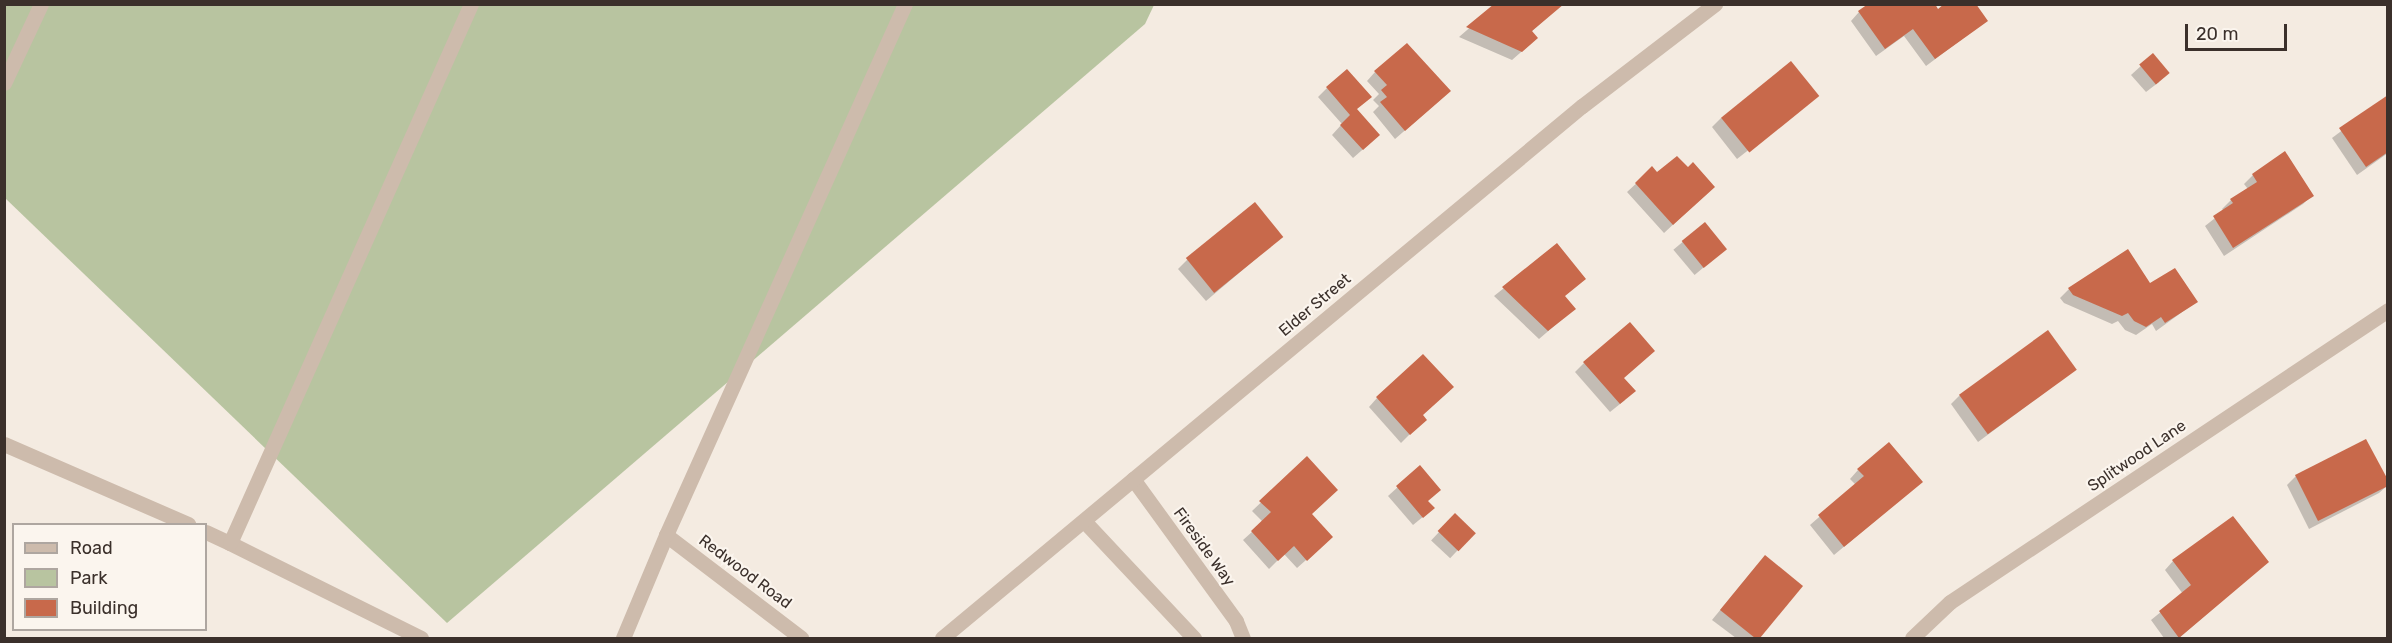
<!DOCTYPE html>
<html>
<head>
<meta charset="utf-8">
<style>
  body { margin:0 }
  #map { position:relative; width:2392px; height:643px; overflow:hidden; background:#f4ebe1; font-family:Rubik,sans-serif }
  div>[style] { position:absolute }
  .green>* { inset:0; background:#b8c4a0 }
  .shadow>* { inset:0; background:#0003; transform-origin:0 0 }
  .building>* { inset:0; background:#c8694b; transform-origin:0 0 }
  .minor>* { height:15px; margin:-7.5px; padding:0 7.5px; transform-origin:7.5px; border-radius:7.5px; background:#cdbbac }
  span { translate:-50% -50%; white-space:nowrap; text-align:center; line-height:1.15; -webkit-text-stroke:4.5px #fbf5ee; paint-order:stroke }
  .street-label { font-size:16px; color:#3b302b }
  .frame { position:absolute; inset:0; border:6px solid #3b302b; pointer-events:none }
  .legend { position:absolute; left:12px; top:523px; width:195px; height:108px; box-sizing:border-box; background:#fbf5ee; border:2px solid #aea6a0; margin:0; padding:8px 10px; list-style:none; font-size:18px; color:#3b302b }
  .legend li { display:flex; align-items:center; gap:12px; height:30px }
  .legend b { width:30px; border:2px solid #aea6a0 }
  .scale { position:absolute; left:2185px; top:24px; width:102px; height:27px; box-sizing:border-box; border:3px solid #3b302b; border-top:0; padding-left:8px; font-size:18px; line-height:21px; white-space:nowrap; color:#3b302b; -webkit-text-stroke:4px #fbf5ee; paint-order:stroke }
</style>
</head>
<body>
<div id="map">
  <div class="green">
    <div style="clip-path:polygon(4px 5px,1154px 5px,1145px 24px,447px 623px,5px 198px)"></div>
  </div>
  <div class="shadow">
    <div style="clip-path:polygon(1497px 4px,1562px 4px,1531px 32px,1527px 47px,1512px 60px,1459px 37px)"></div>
    <div style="clip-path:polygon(1937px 11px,1986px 21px,1926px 66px,1904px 36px,1876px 56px,1851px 21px,1859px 12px)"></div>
    <div style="clip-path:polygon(2153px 55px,2159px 82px,2146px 92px,2131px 75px)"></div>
    <div style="clip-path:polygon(1375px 72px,1440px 100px,1395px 139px,1373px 112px,1379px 106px,1373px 100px,1379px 94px,1367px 81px)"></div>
    <div style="clip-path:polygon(1327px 88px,1356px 110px,1369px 144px,1353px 158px,1332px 135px,1342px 124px,1318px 97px)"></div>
    <div style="clip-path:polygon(1817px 96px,1737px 159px,1712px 127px,1721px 118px)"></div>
    <div style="clip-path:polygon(2388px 96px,2388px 153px,2357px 175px,2332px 138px)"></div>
    <div style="clip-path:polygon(1652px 169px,1657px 175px,1705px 195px,1664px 233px,1627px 192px)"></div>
    <div style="clip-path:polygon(2253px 175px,2312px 195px,2303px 204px,2224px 256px,2205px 226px,2224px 211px,2222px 209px,2231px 200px,2248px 189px,2244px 184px)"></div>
    <div style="left:1704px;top:224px;width:33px;height:40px;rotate:50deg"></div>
    <div style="clip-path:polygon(1272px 245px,1206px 301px,1178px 269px,1187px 260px)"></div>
    <div style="clip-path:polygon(1557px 246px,1564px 297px,1574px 309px,1539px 339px,1494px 296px)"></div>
    <div style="clip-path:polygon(2150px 285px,2196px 302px,2156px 331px,2152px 324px,2136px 335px,2125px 330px,2118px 321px,2112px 324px,2064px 303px,2060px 298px,2069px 289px)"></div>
    <div style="clip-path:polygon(1584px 363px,1622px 379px,1625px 400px,1610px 412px,1575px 372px)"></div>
    <div style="clip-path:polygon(2075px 370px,1978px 442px,1951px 404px,1960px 395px)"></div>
    <div style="clip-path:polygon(1377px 398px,1421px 416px,1416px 428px,1401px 443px,1369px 407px)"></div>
    <div style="clip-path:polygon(1307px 459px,1310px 514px,1323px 545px,1297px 568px,1284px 554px,1269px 569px,1243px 540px,1263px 522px,1252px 511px)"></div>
    <div style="clip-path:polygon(1420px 467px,1427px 501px,1424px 516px,1413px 525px,1388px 496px)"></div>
    <div style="clip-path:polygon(1858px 470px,1912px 490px,1834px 555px,1810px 525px,1856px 485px,1850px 479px)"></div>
    <div style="clip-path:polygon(2296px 476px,2388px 485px,2379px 493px,2309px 529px,2287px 485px)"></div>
    <div style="left:1455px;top:515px;width:26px;height:35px;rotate:43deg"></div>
    <div style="clip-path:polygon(2173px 561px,2267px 562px,2179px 638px,2164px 638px,2151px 620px,2183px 594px,2165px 570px)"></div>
    <div style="clip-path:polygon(1757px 565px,1801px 586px,1758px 638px,1736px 638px,1712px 620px)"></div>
  </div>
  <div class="building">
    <div style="clip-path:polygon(1494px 4px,1564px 4px,1532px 31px,1538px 38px,1522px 52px,1466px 27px)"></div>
    <div style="clip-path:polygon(1868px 4px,1935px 4px,1938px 9px,1944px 4px,1976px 4px,1988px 21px,1935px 59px,1913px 29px,1885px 49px,1858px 11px)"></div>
    <div style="clip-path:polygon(1407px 43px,1451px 91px,1405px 131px,1380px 102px,1387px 97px,1381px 90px,1387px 85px,1374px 71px)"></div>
    <div style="left:2153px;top:53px;width:26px;height:18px;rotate:50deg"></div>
    <div style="left:1791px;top:61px;width:45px;height:90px;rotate:51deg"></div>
    <div style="clip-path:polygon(1347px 69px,1372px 97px,1357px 109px,1380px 135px,1363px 150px,1340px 125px,1350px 115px,1326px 87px)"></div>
    <div style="clip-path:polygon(2388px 95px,2388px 152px,2366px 167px,2339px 128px)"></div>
    <div style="clip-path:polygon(2285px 151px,2314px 196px,2233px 248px,2213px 216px,2233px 203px,2230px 199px,2257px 182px,2252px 174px)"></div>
    <div style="clip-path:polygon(1677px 156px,1688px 167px,1693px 162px,1715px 187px,1673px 225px,1635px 183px,1652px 166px,1657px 172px)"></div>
    <div style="left:1255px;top:202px;width:45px;height:89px;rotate:51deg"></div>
    <div style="left:1705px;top:222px;width:35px;height:30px;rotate:51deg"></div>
    <div style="clip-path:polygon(1557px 243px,1586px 279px,1565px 296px,1576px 309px,1548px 331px,1502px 287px)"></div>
    <div style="clip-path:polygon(2128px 249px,2150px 283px,2175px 268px,2198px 302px,2165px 323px,2161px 317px,2146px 327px,2134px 321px,2128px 313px,2122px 316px,2073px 295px,2068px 288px)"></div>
    <div style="clip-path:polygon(1630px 322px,1655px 351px,1624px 378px,1636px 391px,1620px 404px,1583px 362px)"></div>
    <div style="left:2048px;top:330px;width:49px;height:110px;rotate:54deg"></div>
    <div style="clip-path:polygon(1423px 354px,1454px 387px,1423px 415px,1427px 420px,1410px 435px,1376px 397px)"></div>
    <div style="clip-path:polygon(2366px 439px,2388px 480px,2388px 486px,2318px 521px,2295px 475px)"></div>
    <div style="clip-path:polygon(1889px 442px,1923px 482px,1844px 547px,1818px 515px,1864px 476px,1857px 469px)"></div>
    <div style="clip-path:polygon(1307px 456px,1338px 490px,1312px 514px,1333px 537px,1307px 561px,1294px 546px,1278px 561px,1251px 531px,1271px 512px,1259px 501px)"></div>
    <div style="clip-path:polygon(1420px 465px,1441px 490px,1428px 501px,1435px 508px,1423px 518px,1396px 486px)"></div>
    <div style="left:1455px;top:513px;width:29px;height:25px;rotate:44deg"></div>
    <div style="clip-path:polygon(2233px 516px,2269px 562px,2179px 638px,2159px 611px,2191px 585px,2172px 560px)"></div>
    <div style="clip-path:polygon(1765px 555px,1803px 586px,1760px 638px,1755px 638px,1720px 610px)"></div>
  </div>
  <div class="minor">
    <div style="left:4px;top:83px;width:87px;rotate:-64.9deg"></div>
    <div style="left:4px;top:444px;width:201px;rotate:23.5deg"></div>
    <div style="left:1133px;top:479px;width:175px;rotate:54deg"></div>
    <div style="left:1236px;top:621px;width:18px;rotate:68deg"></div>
    <div style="left:1084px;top:521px;width:161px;rotate:46.8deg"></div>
    <div style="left:206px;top:532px;width:26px;rotate:25deg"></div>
    <div style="left:666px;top:535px;width:170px;rotate:37.3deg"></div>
    <div style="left:421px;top:638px;width:213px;rotate:-153.6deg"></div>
    <div style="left:230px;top:543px;width:590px;rotate:-65.91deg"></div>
    <div style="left:623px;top:638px;width:112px;rotate:-67.3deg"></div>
    <div style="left:666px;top:535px;width:582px;rotate:-65.77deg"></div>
    <div style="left:942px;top:638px;width:832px;rotate:-39.74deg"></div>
    <div style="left:1582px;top:106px;width:168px;rotate:-37.5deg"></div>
    <div style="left:1912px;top:638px;width:52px;rotate:-43.5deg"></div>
    <div style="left:1950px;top:602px;width:526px;rotate:-33.69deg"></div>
  </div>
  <div class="street-label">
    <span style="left:1315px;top:305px;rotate:-40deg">Elder Street</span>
    <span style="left:2137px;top:456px;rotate:-34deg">Splitwood Lane</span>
    <span style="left:1204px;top:547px;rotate:54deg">Fireside Way</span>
    <span style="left:745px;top:572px;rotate:37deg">Redwood Road</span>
  </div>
  <div class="frame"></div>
  <ul class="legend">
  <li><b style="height:8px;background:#cdbbac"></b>Road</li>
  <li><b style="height:16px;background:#b8c4a0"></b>Park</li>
  <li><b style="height:16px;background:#c8694b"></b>Building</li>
  </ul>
  <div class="scale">20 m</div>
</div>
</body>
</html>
